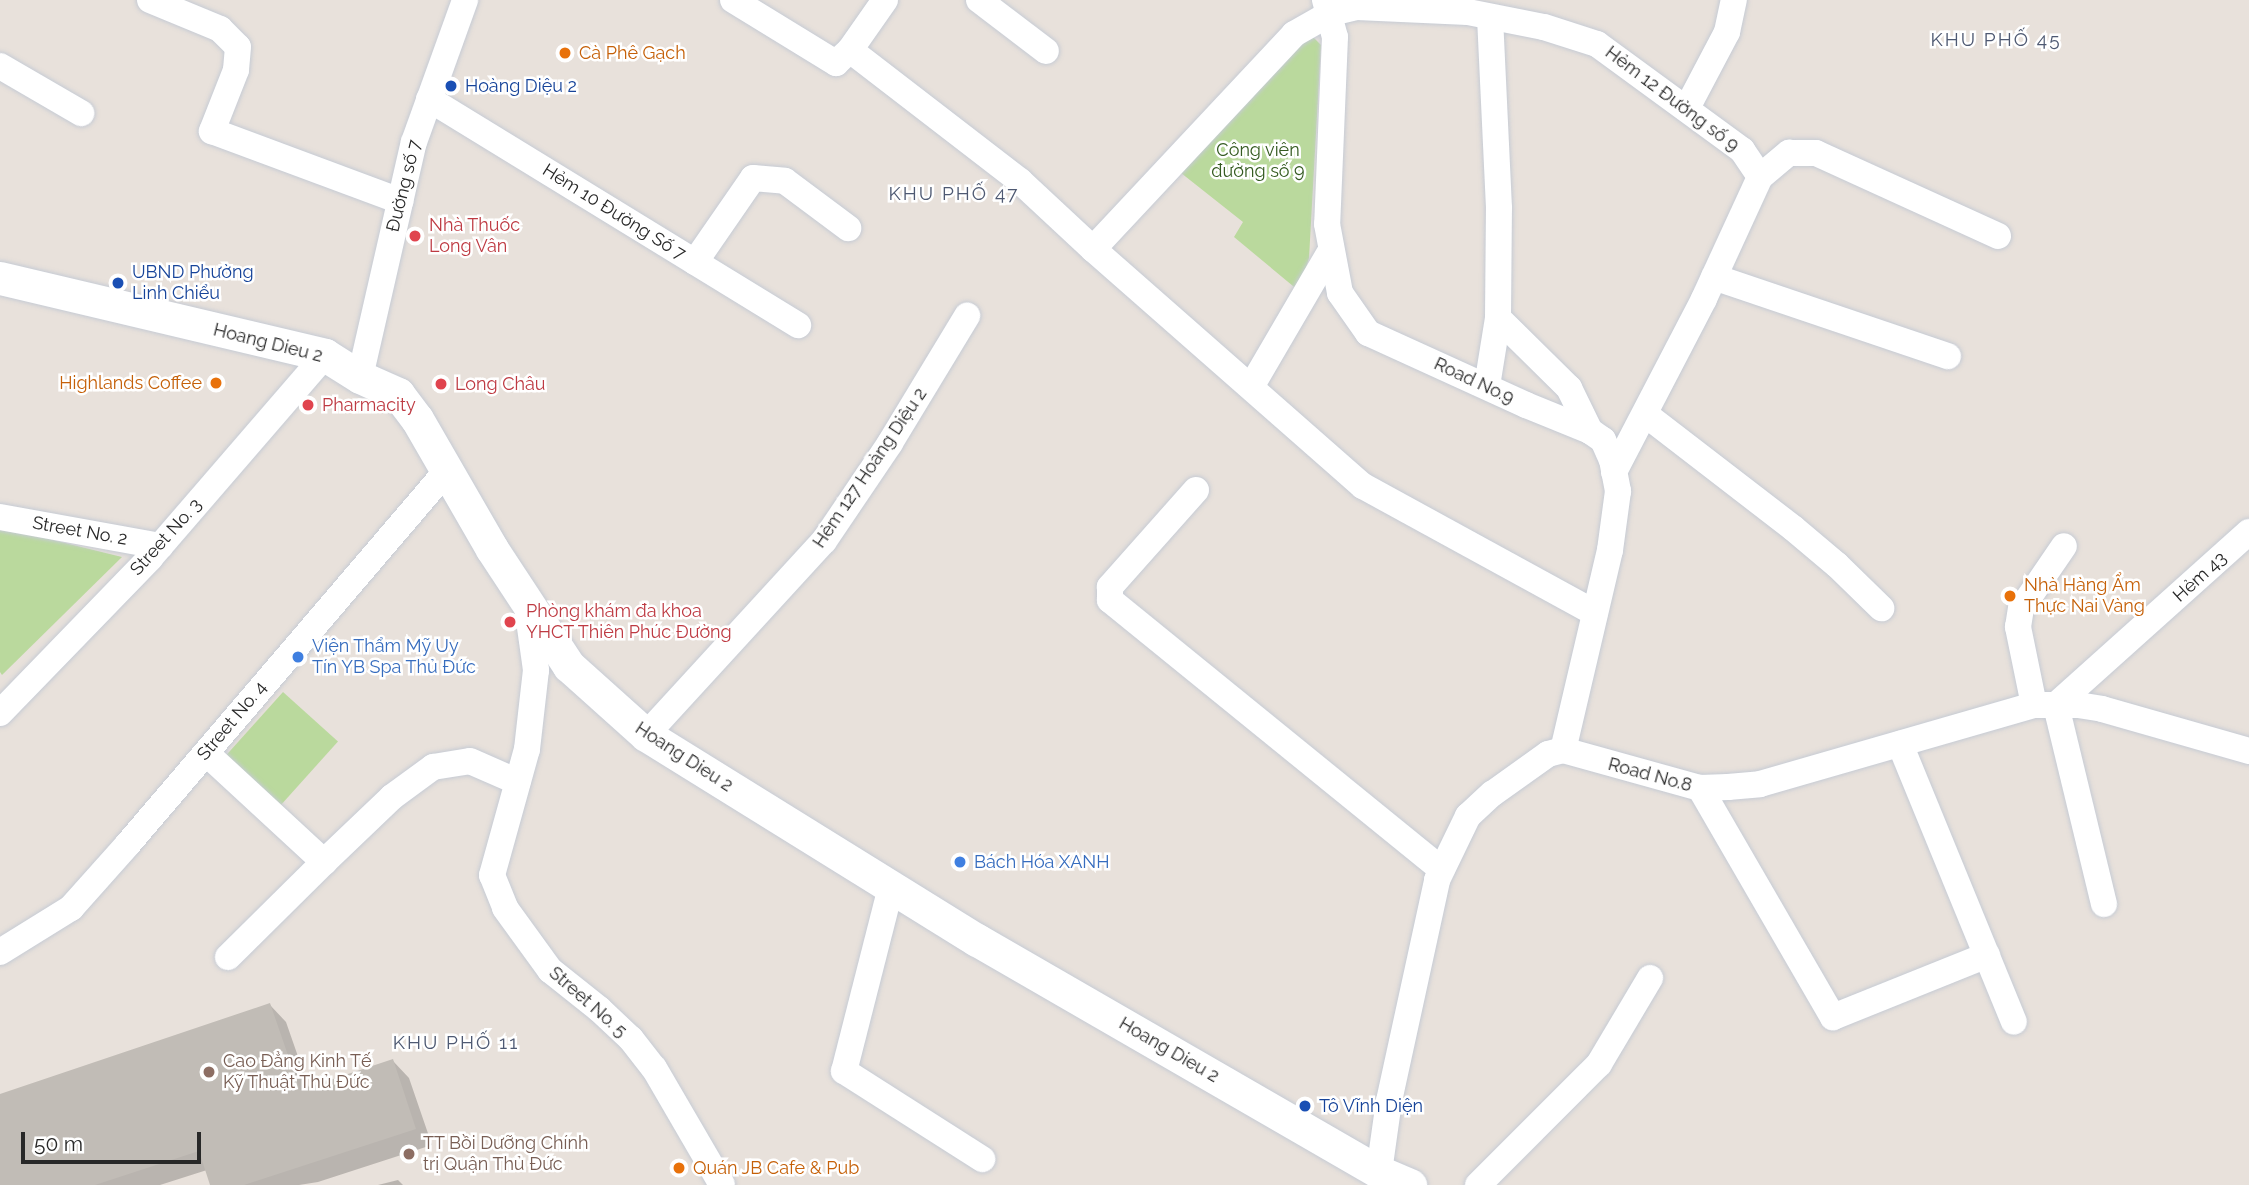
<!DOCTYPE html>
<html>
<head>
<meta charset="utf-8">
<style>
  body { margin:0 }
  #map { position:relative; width:2249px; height:1185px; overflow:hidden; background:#e8e1db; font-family:Raleway,sans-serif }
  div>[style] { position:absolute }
  .green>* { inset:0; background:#bad99d; transform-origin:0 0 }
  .shadow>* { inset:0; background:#0003 }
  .building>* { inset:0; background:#c1bcb6 }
  .roads { filter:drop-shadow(0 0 2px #c6cbd4) drop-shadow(0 0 2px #c6cbd4) }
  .minor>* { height:26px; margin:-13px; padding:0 13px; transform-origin:13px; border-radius:13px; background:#fff }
  .tertiary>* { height:33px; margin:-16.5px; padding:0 16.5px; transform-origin:16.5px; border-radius:16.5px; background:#fff }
  .dots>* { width:19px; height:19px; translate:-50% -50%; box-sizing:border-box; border:4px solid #fff; border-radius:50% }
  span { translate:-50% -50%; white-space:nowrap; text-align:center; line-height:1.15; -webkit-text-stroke:5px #fff; paint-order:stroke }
  .food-label { font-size:18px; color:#c56008 }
  .left { translate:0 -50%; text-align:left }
  .right { translate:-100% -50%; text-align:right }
  .transit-label { font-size:18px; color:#164399 }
  .street-label { font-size:18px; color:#282828 }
  .park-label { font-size:18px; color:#355b21 }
  .health-label { font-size:18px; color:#be3a42 }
  .shop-label { font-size:18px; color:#366cbe }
  .education-label { font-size:18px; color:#785e54 }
  .neighbourhood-label { font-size:19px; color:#4e5972; letter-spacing:2px }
  .scale { position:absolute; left:21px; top:1132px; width:180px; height:32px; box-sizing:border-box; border:4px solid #282828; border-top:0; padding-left:9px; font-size:21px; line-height:24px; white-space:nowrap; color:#282828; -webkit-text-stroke:5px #fff; paint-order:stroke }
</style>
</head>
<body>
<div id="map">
  <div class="green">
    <div style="clip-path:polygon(1313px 37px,1321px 45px,1309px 258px,1299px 291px,1234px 237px,1243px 222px,1176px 169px,1296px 39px)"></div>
    <div style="clip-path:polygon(0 527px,122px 557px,2px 675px,0 672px)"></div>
    <div style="left:283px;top:692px;width:74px;height:89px;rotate:42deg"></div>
  </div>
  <div class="shadow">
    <div style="clip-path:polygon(270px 1005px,286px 1022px,309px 1088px,393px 1061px,409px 1078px,432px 1145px,318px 1182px,299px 1185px,212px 1185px,207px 1170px,160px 1185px,2px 1185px,0 1096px)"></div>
    <div style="clip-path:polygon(398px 1180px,403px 1185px,378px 1185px)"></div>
  </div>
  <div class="building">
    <div style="clip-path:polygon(270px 1003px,300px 1090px,393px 1059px,416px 1129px,244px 1185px,210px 1185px,199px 1151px,95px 1185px,0 1185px,0 1094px)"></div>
  </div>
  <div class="roads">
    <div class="minor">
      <div style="left:150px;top:0;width:76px;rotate:22.5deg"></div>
      <div style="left:220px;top:29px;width:25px;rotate:45deg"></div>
      <div style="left:238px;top:47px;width:23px;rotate:95deg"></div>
      <div style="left:236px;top:70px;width:66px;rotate:111.5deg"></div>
      <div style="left:212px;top:131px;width:201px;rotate:20.4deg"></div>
      <div style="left:733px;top:0;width:121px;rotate:31.5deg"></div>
      <div style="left:836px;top:63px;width:19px;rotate:-43deg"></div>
      <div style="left:850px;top:50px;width:61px;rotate:-55deg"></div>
      <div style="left:979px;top:0;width:84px;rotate:37.3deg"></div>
      <div style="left:1325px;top:0;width:38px;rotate:75deg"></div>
      <div style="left:1335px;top:37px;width:187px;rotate:92.4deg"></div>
      <div style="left:1327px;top:224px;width:70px;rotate:79.3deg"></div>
      <div style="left:1340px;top:293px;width:49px;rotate:55deg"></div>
      <div style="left:1368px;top:333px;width:174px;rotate:24.5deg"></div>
      <div style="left:1526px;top:405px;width:69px;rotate:22.1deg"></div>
      <div style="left:1590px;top:431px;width:16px;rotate:35deg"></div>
      <div style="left:1603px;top:440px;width:22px;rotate:66deg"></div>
      <div style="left:1612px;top:460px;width:32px;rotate:79deg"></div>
      <div style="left:1618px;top:491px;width:60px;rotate:97.7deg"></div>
      <div style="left:1610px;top:550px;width:205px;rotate:103.2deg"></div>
      <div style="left:850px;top:50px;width:215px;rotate:37.6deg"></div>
      <div style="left:1020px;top:181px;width:100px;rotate:43deg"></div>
      <div style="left:1093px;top:249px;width:359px;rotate:41.3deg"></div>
      <div style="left:1363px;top:486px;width:264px;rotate:28.7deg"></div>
      <div style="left:0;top:66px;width:94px;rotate:30.1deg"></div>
      <div style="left:429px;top:99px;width:433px;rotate:31.5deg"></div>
      <div style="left:1687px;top:108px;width:86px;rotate:-62.2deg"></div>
      <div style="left:1727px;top:32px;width:33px;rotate:-78deg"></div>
      <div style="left:1760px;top:177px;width:38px;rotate:-40deg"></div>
      <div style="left:1789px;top:153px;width:27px"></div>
      <div style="left:1816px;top:153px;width:200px;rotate:24.5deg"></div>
      <div style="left:1093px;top:249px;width:294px;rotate:-46.9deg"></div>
      <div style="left:1294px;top:34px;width:43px;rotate:-29.6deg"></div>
      <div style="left:1331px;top:13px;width:27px;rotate:-13deg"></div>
      <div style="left:1357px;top:7px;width:111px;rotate:2.6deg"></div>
      <div style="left:1468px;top:12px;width:77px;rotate:11.2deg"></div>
      <div style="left:1544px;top:27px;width:56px;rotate:17.8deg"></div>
      <div style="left:1597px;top:44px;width:180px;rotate:36.2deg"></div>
      <div style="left:1742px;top:150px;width:32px;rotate:56deg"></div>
      <div style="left:1760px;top:177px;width:134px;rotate:114.7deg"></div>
      <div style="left:1704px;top:299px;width:195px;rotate:117.5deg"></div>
      <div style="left:695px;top:262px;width:102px;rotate:-55.4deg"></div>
      <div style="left:753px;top:178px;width:32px;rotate:5deg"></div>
      <div style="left:785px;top:181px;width:79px;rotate:36.7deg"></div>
      <div style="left:1714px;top:277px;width:247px;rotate:18.7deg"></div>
      <div style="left:1498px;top:318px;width:100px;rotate:44.6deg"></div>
      <div style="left:1569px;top:388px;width:48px;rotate:64deg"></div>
      <div style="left:360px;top:377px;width:241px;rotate:-77.1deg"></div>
      <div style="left:414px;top:142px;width:151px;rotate:-70.2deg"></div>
      <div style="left:1487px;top:386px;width:69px;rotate:-80.8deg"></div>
      <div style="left:1498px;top:318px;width:110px;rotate:-89.5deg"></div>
      <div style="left:1499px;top:208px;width:191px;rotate:-92.7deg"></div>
      <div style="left:1251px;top:387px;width:156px;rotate:-59.7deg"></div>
      <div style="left:1645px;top:414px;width:187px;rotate:37.6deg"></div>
      <div style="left:1793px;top:528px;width:57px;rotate:40.1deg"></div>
      <div style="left:1837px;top:565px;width:62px;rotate:44.3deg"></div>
      <div style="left:1196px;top:490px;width:130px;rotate:131.6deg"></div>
      <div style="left:1110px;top:587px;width:13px;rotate:90deg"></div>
      <div style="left:1110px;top:600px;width:427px;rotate:39.1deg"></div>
      <div style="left:0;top:517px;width:163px;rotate:10.3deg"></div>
      <div style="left:527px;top:606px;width:65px;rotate:82deg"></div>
      <div style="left:536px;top:670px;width:80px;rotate:96.5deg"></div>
      <div style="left:527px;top:749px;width:131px;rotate:105.5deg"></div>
      <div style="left:492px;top:875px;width:35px;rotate:68deg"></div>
      <div style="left:505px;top:908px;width:77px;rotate:54deg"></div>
      <div style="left:550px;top:970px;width:63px;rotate:38.5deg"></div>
      <div style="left:599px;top:1009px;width:44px;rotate:43.2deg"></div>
      <div style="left:631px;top:1039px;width:37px;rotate:52deg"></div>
      <div style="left:654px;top:1068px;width:135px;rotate:59.8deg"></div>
      <div style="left:2034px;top:705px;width:80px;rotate:-101.6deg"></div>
      <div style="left:2018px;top:627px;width:18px;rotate:-81deg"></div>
      <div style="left:2021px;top:609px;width:76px;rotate:-55.7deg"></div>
      <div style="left:0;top:713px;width:216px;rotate:-45.9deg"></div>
      <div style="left:150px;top:558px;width:268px;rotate:-49.2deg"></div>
      <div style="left:646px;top:735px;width:263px;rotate:-47.5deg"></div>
      <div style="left:824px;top:541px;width:118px;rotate:-56deg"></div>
      <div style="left:890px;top:443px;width:149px;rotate:-58.8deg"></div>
      <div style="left:1900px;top:744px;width:300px;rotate:67.7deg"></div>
      <div style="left:206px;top:753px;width:161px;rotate:42.7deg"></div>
      <div style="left:324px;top:862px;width:94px;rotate:-43.7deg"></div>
      <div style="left:392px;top:797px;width:51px;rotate:-36.2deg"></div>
      <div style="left:433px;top:767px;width:37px;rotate:-9deg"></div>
      <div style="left:470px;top:761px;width:52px;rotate:23.6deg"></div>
      <div style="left:1700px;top:788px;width:265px;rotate:59.9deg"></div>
      <div style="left:1833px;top:1017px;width:166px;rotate:-21.9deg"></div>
      <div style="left:891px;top:887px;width:190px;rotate:104.3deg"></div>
      <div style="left:844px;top:1071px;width:164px;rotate:32.5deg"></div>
      <div style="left:2104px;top:904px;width:205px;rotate:-103.6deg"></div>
      <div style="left:2056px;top:705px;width:259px;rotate:-41.9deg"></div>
      <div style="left:0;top:952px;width:84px;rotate:-31.8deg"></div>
      <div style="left:71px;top:908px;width:86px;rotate:-48.3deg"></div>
      <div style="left:128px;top:844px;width:492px;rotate:-49.5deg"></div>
      <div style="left:228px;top:957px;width:135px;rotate:-44.7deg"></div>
      <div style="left:1379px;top:1172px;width:72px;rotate:-82deg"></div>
      <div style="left:1389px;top:1101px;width:226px;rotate:-77.7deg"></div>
      <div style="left:1437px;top:880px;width:71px;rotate:-64.2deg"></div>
      <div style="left:1468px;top:816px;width:33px;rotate:-43deg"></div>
      <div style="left:1492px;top:794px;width:69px;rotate:-35.5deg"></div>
      <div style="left:1548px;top:754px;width:16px;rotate:-15deg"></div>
      <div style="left:1563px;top:750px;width:142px;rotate:15.5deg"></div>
      <div style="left:1700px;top:788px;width:28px;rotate:-2deg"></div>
      <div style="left:1728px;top:787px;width:32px;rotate:-5deg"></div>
      <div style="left:1760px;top:784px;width:285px;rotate:-16.1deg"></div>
      <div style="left:2034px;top:705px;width:44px"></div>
      <div style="left:2078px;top:705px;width:24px;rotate:9deg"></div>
      <div style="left:2102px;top:709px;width:153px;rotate:15.9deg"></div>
      <div style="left:1478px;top:1185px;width:171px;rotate:-45deg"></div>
      <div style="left:1599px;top:1064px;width:100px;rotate:-59.3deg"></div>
    </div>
    <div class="tertiary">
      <div style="left:0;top:278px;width:334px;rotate:13.3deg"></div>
      <div style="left:325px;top:355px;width:41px;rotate:32.2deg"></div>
      <div style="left:360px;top:377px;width:42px;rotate:24.1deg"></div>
      <div style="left:398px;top:394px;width:31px;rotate:53deg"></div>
      <div style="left:417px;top:419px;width:150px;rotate:60deg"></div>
      <div style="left:492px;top:549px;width:140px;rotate:56.7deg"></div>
      <div style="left:569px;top:666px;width:103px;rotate:41.9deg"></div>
      <div style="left:646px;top:735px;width:389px;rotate:31.8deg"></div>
      <div style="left:977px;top:940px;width:464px;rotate:30deg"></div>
      <div style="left:1379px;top:1172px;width:34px;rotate:23deg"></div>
    </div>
  </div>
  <div class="dots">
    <div style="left:565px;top:53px;background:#e8710a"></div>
    <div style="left:451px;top:86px;background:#1a4fb4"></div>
    <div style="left:415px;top:236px;background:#e0444e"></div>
    <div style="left:118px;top:283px;background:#1a4fb4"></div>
    <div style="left:216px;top:383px;background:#e8710a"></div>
    <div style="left:441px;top:384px;background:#e0444e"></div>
    <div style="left:308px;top:405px;background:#e0444e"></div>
    <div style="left:2010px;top:596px;background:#e8710a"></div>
    <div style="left:510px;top:622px;background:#e0444e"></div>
    <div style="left:298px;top:657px;background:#3f7fe0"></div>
    <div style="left:960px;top:862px;background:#3f7fe0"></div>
    <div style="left:209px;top:1072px;background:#8d6e63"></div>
    <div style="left:1305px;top:1106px;background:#1a4fb4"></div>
    <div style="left:409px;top:1154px;background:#8d6e63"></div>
    <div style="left:679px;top:1168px;background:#e8710a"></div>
  </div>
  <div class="food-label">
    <span class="left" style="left:579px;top:53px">Cà Phê Gạch</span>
    <span class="right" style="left:202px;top:383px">Highlands Coffee</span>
    <span class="left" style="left:2024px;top:596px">Nhà Hàng Ẩm<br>Thực Nai Vàng</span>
    <span class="left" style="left:693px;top:1168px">Quán JB Cafe &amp; Pub</span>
  </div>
  <div class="transit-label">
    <span class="left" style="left:465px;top:86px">Hoàng Diệu 2</span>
    <span class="left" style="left:132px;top:283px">UBND Phường<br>Linh Chiểu</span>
    <span class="left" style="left:1319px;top:1106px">Tô Vĩnh Diện</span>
  </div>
  <div class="street-label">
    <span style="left:1672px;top:99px;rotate:37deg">Hẻm 12 Đường số 9</span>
    <span style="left:404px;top:186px;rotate:-76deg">Đường số 7</span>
    <span style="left:614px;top:212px;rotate:32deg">Hẻm 10 Đường Số 7</span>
    <span style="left:268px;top:343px;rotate:14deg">Hoang Dieu 2</span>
    <span style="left:1474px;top:381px;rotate:25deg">Road No.9</span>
    <span style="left:870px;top:468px;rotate:-56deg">Hẻm 127 Hoàng Diệu 2</span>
    <span style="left:80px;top:531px;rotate:10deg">Street No. 2</span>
    <span style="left:166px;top:537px;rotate:-48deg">Street No. 3</span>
    <span style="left:2200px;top:577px;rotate:-42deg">Hẻm 43</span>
    <span style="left:232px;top:721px;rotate:-50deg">Street No. 4</span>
    <span style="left:684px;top:757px;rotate:33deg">Hoang Dieu 2</span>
    <span style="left:1650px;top:775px;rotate:15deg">Road No.8</span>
    <span style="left:588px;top:1002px;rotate:41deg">Street No. 5</span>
    <span style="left:1169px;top:1050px;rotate:30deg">Hoang Dieu 2</span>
  </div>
  <div class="park-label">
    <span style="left:1258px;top:161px">Công viên<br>đường số 9</span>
  </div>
  <div class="health-label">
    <span class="left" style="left:429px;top:236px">Nhà Thuốc<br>Long Vân</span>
    <span class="left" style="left:455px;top:384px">Long Châu</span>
    <span class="left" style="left:322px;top:405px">Pharmacity</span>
    <span class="left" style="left:526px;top:622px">Phòng khám đa khoa<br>YHCT Thiên Phúc Đường</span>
  </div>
  <div class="shop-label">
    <span class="left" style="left:312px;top:657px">Viện Thẩm Mỹ Uy<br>Tín YB Spa Thủ Đức</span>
    <span class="left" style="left:974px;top:862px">Bách Hóa XANH</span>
  </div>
  <div class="education-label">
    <span class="left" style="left:223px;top:1072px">Cao Đẳng Kinh Tế<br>Kỹ Thuật Thủ Đức</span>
    <span class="left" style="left:423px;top:1154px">TT Bồi Dưỡng Chính<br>trị Quận Thủ Đức</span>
  </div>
  <div class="neighbourhood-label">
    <span style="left:1996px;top:40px">KHU PHỐ 45</span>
    <span style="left:954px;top:194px">KHU PHỐ 47</span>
    <span style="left:456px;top:1043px">KHU PHỐ 11</span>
  </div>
  <div class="scale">50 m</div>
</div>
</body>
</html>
